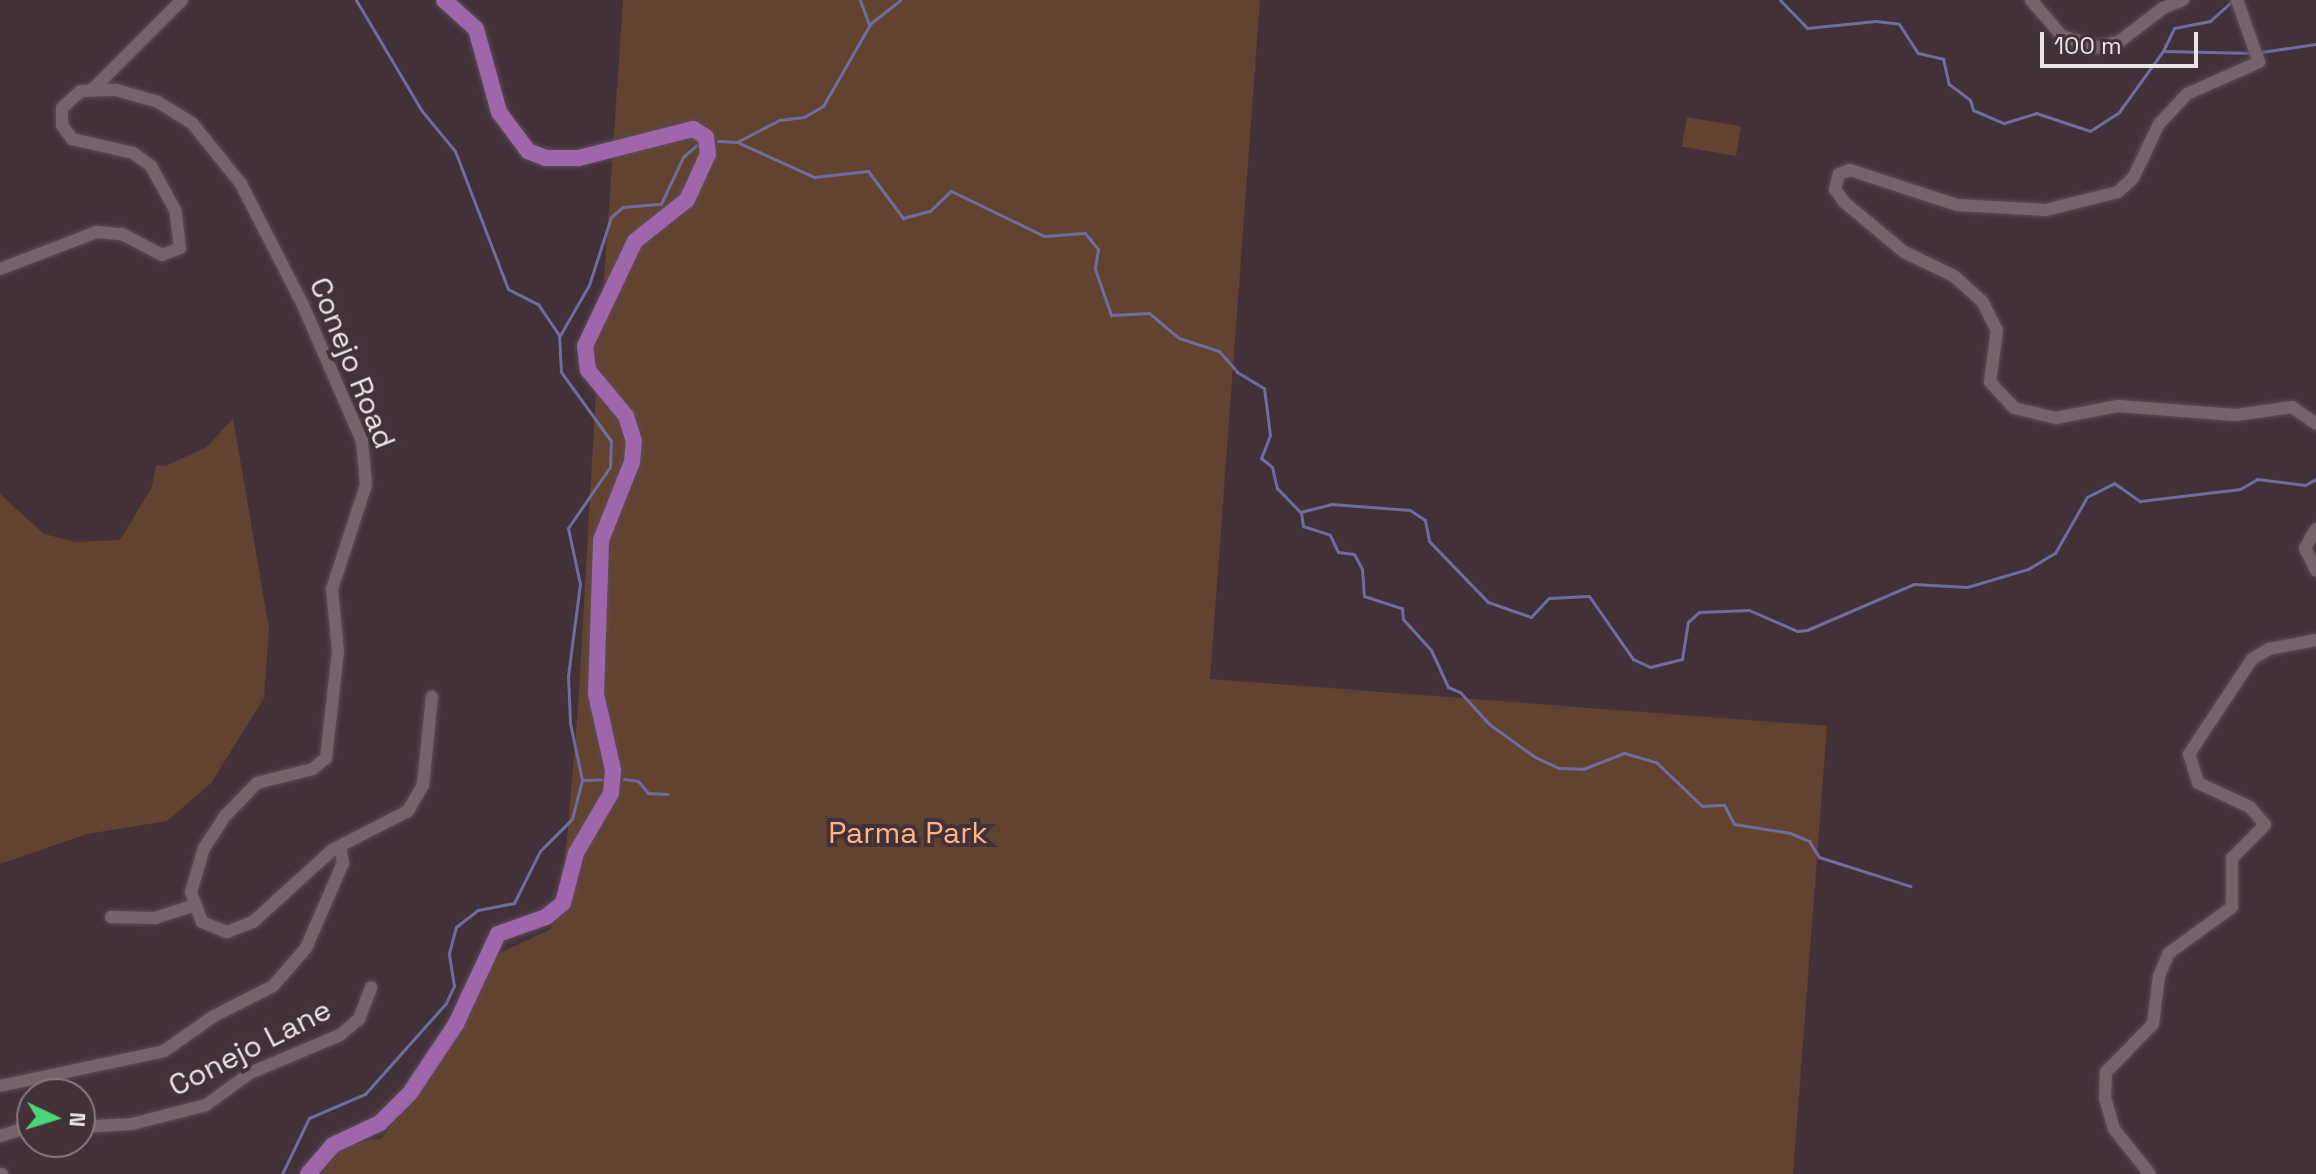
<!DOCTYPE html>
<html>
<head>
<meta charset="utf-8">
<style>
  body { margin:0 }
  #map { position:relative; width:2316px; height:1174px; overflow:hidden; background:#43313a; font-family:"Space Grotesk",sans-serif }
  div>[style] { position:absolute }
  .green>* { inset:0; background:#62432f; transform-origin:0 0 }
  .stream>* { height:3px; margin:-1.5px; padding:0 1.5px; transform-origin:1.5px; border-radius:1.5px; background:#6f6d9f }
  .roads { filter:drop-shadow(0 0 2px #5c4d54) drop-shadow(0 0 2px #5c4d54) }
  .minor>* { height:12px; margin:-6px; padding:0 6px; transform-origin:6px; border-radius:6px; background:#76626b }
  .major>* { height:16px; margin:-8px; padding:0 8px; transform-origin:8px; border-radius:8px; background:#9f66ab }
  span { translate:-50% -50%; white-space:nowrap; text-align:center; line-height:1.15; -webkit-text-stroke:8px #43313a; paint-order:stroke }
  .street-label { font-size:30px; color:#ede2e7 }
  .park-label { font-size:30px; color:#ffb485 }
  .north { position:absolute; left:16px; top:1078px; width:80px; height:80px; box-sizing:border-box; background:#43313a; border:2px solid #87787f; border-radius:50%; rotate:94deg; font-size:22px; font-weight:700; line-height:32px; text-align:center; color:#ede2e7 }
  .north::after { content:''; display:block; margin:auto; width:28px; height:36px; background:#4cd677; clip-path:polygon(50% 0,100% 100%,50% 72%,0 100%) }
  .scale { position:absolute; left:2040px; top:32px; width:158px; height:36px; box-sizing:border-box; border:4px solid #ede2e7; border-top:0; padding-left:10px; font-size:24px; line-height:28px; white-space:nowrap; color:#ede2e7; -webkit-text-stroke:6px #43313a; paint-order:stroke }
</style>
</head>
<body>
<div id="map">
  <div class="green">
    <div style="clip-path:polygon(623px 0,1260px 0,1210px 679px,1827px 726px,1793px 1174px,321px 1174px,342px 1146px,382px 1138px,436px 1062px,489px 958px,551px 929px,566px 851px,578px 708px,597px 375px,585px 361px,601px 327px)"></div>
    <div style="left:1687px;top:117px;width:55px;height:30px;rotate:10deg"></div>
    <div style="clip-path:polygon(233px 418px,269px 629px,264px 698px,211px 783px,167px 821px,87px 834px,0 864px,0 494px,44px 534px,76px 542px,120px 540px,152px 487px,156px 465px,166px 466px,207px 447px)"></div>
  </div>
  <div class="stream">
    <div style="left:356px;top:0;width:129px;rotate:59.3deg"></div>
    <div style="left:422px;top:111px;width:52px;rotate:50.5deg"></div>
    <div style="left:455px;top:151px;width:148px;rotate:69deg"></div>
    <div style="left:508px;top:289px;width:34px;rotate:27deg"></div>
    <div style="left:538px;top:304px;width:37px;rotate:56deg"></div>
    <div style="left:860px;top:0;width:27px;rotate:70deg"></div>
    <div style="left:1780px;top:0;width:39px;rotate:46deg"></div>
    <div style="left:1807px;top:28px;width:69px;rotate:-5.8deg"></div>
    <div style="left:1876px;top:21px;width:23px;rotate:7deg"></div>
    <div style="left:1899px;top:24px;width:35px;rotate:57deg"></div>
    <div style="left:1918px;top:53px;width:26px;rotate:13deg"></div>
    <div style="left:1943px;top:59px;width:26px;rotate:77deg"></div>
    <div style="left:1949px;top:84px;width:26px;rotate:37deg"></div>
    <div style="left:1970px;top:100px;width:10px;rotate:73deg"></div>
    <div style="left:1973px;top:110px;width:34px;rotate:23deg"></div>
    <div style="left:2004px;top:123px;width:34px;rotate:-17deg"></div>
    <div style="left:2036px;top:113px;width:57px;rotate:18.4deg"></div>
    <div style="left:2090px;top:131px;width:35px;rotate:-33deg"></div>
    <div style="left:2119px;top:112px;width:75px;rotate:-54.2deg"></div>
    <div style="left:2163px;top:51px;width:90px;rotate:1.3deg"></div>
    <div style="left:2163px;top:51px;width:25px;rotate:-64deg"></div>
    <div style="left:2174px;top:28px;width:37px;rotate:-11deg"></div>
    <div style="left:2210px;top:21px;width:31px;rotate:-42deg"></div>
    <div style="left:2261px;top:52px;width:56px;rotate:-8.3deg"></div>
    <div style="left:718px;top:141px;width:19px;rotate:3deg"></div>
    <div style="left:737px;top:142px;width:47px;rotate:-27.6deg"></div>
    <div style="left:779px;top:120px;width:25px;rotate:-7deg"></div>
    <div style="left:804px;top:117px;width:22px;rotate:-30deg"></div>
    <div style="left:823px;top:106px;width:96px;rotate:-60deg"></div>
    <div style="left:871px;top:23px;width:37px;rotate:-38deg"></div>
    <div style="left:737px;top:142px;width:85px;rotate:24.4deg"></div>
    <div style="left:814px;top:177px;width:54px;rotate:-6.3deg"></div>
    <div style="left:868px;top:171px;width:59px;rotate:53.3deg"></div>
    <div style="left:903px;top:218px;width:28px;rotate:-15deg"></div>
    <div style="left:930px;top:211px;width:29px;rotate:-44deg"></div>
    <div style="left:951px;top:191px;width:103px;rotate:25.8deg"></div>
    <div style="left:1044px;top:236px;width:41px;rotate:-4.2deg"></div>
    <div style="left:1085px;top:233px;width:21px;rotate:51deg"></div>
    <div style="left:1098px;top:249px;width:20px;rotate:99deg"></div>
    <div style="left:1095px;top:269px;width:49px;rotate:70.8deg"></div>
    <div style="left:1111px;top:315px;width:38px;rotate:-3deg"></div>
    <div style="left:1149px;top:313px;width:39px;rotate:40deg"></div>
    <div style="left:1179px;top:338px;width:42px;rotate:18deg"></div>
    <div style="left:1219px;top:351px;width:28px;rotate:49deg"></div>
    <div style="left:1237px;top:372px;width:31px;rotate:31deg"></div>
    <div style="left:1264px;top:388px;width:47px;rotate:82.7deg"></div>
    <div style="left:1270px;top:435px;width:25px;rotate:111deg"></div>
    <div style="left:1261px;top:458px;width:14px;rotate:39deg"></div>
    <div style="left:1272px;top:467px;width:22px;rotate:77deg"></div>
    <div style="left:1277px;top:488px;width:33px;rotate:46deg"></div>
    <div style="left:1300px;top:512px;width:32px;rotate:-14deg"></div>
    <div style="left:1331px;top:504px;width:79px;rotate:4.3deg"></div>
    <div style="left:1410px;top:510px;width:18px;rotate:34deg"></div>
    <div style="left:1425px;top:520px;width:21px;rotate:79deg"></div>
    <div style="left:1429px;top:541px;width:85px;rotate:46deg"></div>
    <div style="left:1488px;top:602px;width:46px;rotate:19.2deg"></div>
    <div style="left:1531px;top:617px;width:26px;rotate:-47deg"></div>
    <div style="left:1549px;top:598px;width:40px;rotate:-2.9deg"></div>
    <div style="left:1589px;top:596px;width:77px;rotate:55.1deg"></div>
    <div style="left:1633px;top:659px;width:19px;rotate:25deg"></div>
    <div style="left:1650px;top:667px;width:33px;rotate:-14deg"></div>
    <div style="left:1682px;top:659px;width:37px;rotate:-81deg"></div>
    <div style="left:1688px;top:622px;width:15px;rotate:-42deg"></div>
    <div style="left:1699px;top:612px;width:50px;rotate:-2.3deg"></div>
    <div style="left:1749px;top:610px;width:52px;rotate:23.6deg"></div>
    <div style="left:1797px;top:631px;width:10px;rotate:-6deg"></div>
    <div style="left:1807px;top:630px;width:116px;rotate:-23.3deg"></div>
    <div style="left:1914px;top:584px;width:53px;rotate:3.2deg"></div>
    <div style="left:1967px;top:587px;width:64px;rotate:-16.4deg"></div>
    <div style="left:2028px;top:569px;width:31px;rotate:-31deg"></div>
    <div style="left:2055px;top:553px;width:64px;rotate:-60.3deg"></div>
    <div style="left:2087px;top:497px;width:30px;rotate:-27deg"></div>
    <div style="left:2114px;top:483px;width:32px;rotate:35deg"></div>
    <div style="left:2140px;top:501px;width:101px;rotate:-6.8deg"></div>
    <div style="left:2240px;top:489px;width:20px;rotate:-30deg"></div>
    <div style="left:2257px;top:479px;width:48px;rotate:7.1deg"></div>
    <div style="left:2305px;top:485px;width:13px;rotate:-29deg"></div>
    <div style="left:1301px;top:513px;width:13px;rotate:81deg"></div>
    <div style="left:1303px;top:526px;width:28px;rotate:18deg"></div>
    <div style="left:1330px;top:535px;width:19px;rotate:65deg"></div>
    <div style="left:1338px;top:552px;width:16px;rotate:7deg"></div>
    <div style="left:1354px;top:554px;width:17px;rotate:62deg"></div>
    <div style="left:1362px;top:569px;width:27px;rotate:86deg"></div>
    <div style="left:1364px;top:596px;width:40px;rotate:18deg"></div>
    <div style="left:1402px;top:608px;width:11px;rotate:85deg"></div>
    <div style="left:1403px;top:619px;width:42px;rotate:47.9deg"></div>
    <div style="left:1431px;top:650px;width:41px;rotate:65.3deg"></div>
    <div style="left:1448px;top:687px;width:13px;rotate:23deg"></div>
    <div style="left:1460px;top:692px;width:43px;rotate:47.8deg"></div>
    <div style="left:1489px;top:724px;width:57px;rotate:35.7deg"></div>
    <div style="left:1535px;top:757px;width:26px;rotate:25deg"></div>
    <div style="left:1559px;top:768px;width:24px;rotate:2deg"></div>
    <div style="left:1583px;top:769px;width:44px;rotate:-21.3deg"></div>
    <div style="left:1624px;top:753px;width:33px;rotate:16deg"></div>
    <div style="left:1656px;top:762px;width:64px;rotate:43.7deg"></div>
    <div style="left:1702px;top:806px;width:22px;rotate:-3deg"></div>
    <div style="left:1724px;top:805px;width:21px;rotate:62deg"></div>
    <div style="left:1734px;top:824px;width:57px;rotate:9.1deg"></div>
    <div style="left:1790px;top:833px;width:21px;rotate:23deg"></div>
    <div style="left:1809px;top:841px;width:19px;rotate:58deg"></div>
    <div style="left:1819px;top:857px;width:96px;rotate:17.7deg"></div>
    <div style="left:624px;top:779px;width:14px;rotate:8deg"></div>
    <div style="left:638px;top:781px;width:16px;rotate:50deg"></div>
    <div style="left:648px;top:793px;width:20px;rotate:3deg"></div>
    <div style="left:583px;top:780px;width:23px;rotate:-2deg"></div>
    <div style="left:282px;top:1174px;width:62px;rotate:-64.3deg"></div>
    <div style="left:309px;top:1118px;width:61px;rotate:-23.2deg"></div>
    <div style="left:365px;top:1094px;width:122px;rotate:-48.3deg"></div>
    <div style="left:446px;top:1003px;width:19px;rotate:-65deg"></div>
    <div style="left:454px;top:986px;width:33px;rotate:-99deg"></div>
    <div style="left:449px;top:953px;width:27px;rotate:-75deg"></div>
    <div style="left:456px;top:927px;width:28px;rotate:-38deg"></div>
    <div style="left:478px;top:910px;width:37px;rotate:-11deg"></div>
    <div style="left:514px;top:903px;width:58px;rotate:-63.4deg"></div>
    <div style="left:540px;top:851px;width:45px;rotate:-45deg"></div>
    <div style="left:572px;top:819px;width:40px;rotate:-75.6deg"></div>
    <div style="left:582px;top:780px;width:58px;rotate:-101.9deg"></div>
    <div style="left:570px;top:723px;width:47px;rotate:-92.4deg"></div>
    <div style="left:568px;top:676px;width:93px;rotate:-82.6deg"></div>
    <div style="left:580px;top:584px;width:57px;rotate:-102.1deg"></div>
    <div style="left:568px;top:528px;width:74px;rotate:-55.5deg"></div>
    <div style="left:610px;top:467px;width:26px;rotate:-88deg"></div>
    <div style="left:611px;top:441px;width:85px;rotate:-125.9deg"></div>
    <div style="left:561px;top:372px;width:35px;rotate:-93deg"></div>
    <div style="left:559px;top:337px;width:60px;rotate:-60deg"></div>
    <div style="left:589px;top:285px;width:71px;rotate:-72.1deg"></div>
    <div style="left:611px;top:217px;width:16px;rotate:-40deg"></div>
    <div style="left:623px;top:207px;width:38px;rotate:-5deg"></div>
    <div style="left:661px;top:204px;width:52px;rotate:-64.9deg"></div>
    <div style="left:683px;top:157px;width:18px;rotate:-41deg"></div>
  </div>
  <div class="roads">
    <div class="minor">
      <div style="left:2031px;top:0;width:48px;rotate:49.3deg"></div>
      <div style="left:2062px;top:36px;width:39px;rotate:17deg"></div>
      <div style="left:2099px;top:47px;width:22px;rotate:-16deg"></div>
      <div style="left:2120px;top:41px;width:54px;rotate:-37.5deg"></div>
      <div style="left:2163px;top:8px;width:22px;rotate:-22deg"></div>
      <div style="left:2237px;top:0;width:66px;rotate:70.5deg"></div>
      <div style="left:2259px;top:62px;width:79px;rotate:156deg"></div>
      <div style="left:2187px;top:94px;width:41px;rotate:133deg"></div>
      <div style="left:2159px;top:124px;width:60px;rotate:115.7deg"></div>
      <div style="left:2133px;top:178px;width:21px;rotate:137deg"></div>
      <div style="left:2118px;top:192px;width:74px;rotate:166deg"></div>
      <div style="left:2046px;top:210px;width:89px;rotate:-176.8deg"></div>
      <div style="left:1957px;top:205px;width:113px;rotate:-161.9deg"></div>
      <div style="left:1850px;top:170px;width:12px;rotate:160deg"></div>
      <div style="left:1839px;top:174px;width:16px;rotate:105deg"></div>
      <div style="left:1835px;top:189px;width:16px;rotate:55deg"></div>
      <div style="left:1844px;top:202px;width:78px;rotate:39.8deg"></div>
      <div style="left:1904px;top:252px;width:55px;rotate:25.6deg"></div>
      <div style="left:1954px;top:276px;width:38px;rotate:42deg"></div>
      <div style="left:1982px;top:301px;width:33px;rotate:63deg"></div>
      <div style="left:1997px;top:330px;width:52px;rotate:97.7deg"></div>
      <div style="left:1990px;top:382px;width:35px;rotate:47deg"></div>
      <div style="left:2014px;top:408px;width:43px;rotate:13.4deg"></div>
      <div style="left:2056px;top:418px;width:63px;rotate:-11deg"></div>
      <div style="left:2118px;top:406px;width:118px;rotate:4.4deg"></div>
      <div style="left:2236px;top:415px;width:57px;rotate:-8.1deg"></div>
      <div style="left:2292px;top:407px;width:29px;rotate:35deg"></div>
      <div style="left:92px;top:90px;width:127px;rotate:-45deg"></div>
      <div style="left:0;top:269px;width:104px;rotate:-20.9deg"></div>
      <div style="left:97px;top:232px;width:25px;rotate:5deg"></div>
      <div style="left:122px;top:234px;width:45px;rotate:27.7deg"></div>
      <div style="left:162px;top:255px;width:19px;rotate:-21deg"></div>
      <div style="left:180px;top:248px;width:38px;rotate:-97deg"></div>
      <div style="left:175px;top:210px;width:50px;rotate:-118.6deg"></div>
      <div style="left:151px;top:166px;width:22px;rotate:-144deg"></div>
      <div style="left:133px;top:153px;width:63px;rotate:-167.1deg"></div>
      <div style="left:72px;top:139px;width:17px;rotate:-126deg"></div>
      <div style="left:62px;top:125px;width:17px;rotate:-90deg"></div>
      <div style="left:62px;top:108px;width:25px;rotate:-42deg"></div>
      <div style="left:81px;top:91px;width:35px;rotate:-2deg"></div>
      <div style="left:116px;top:90px;width:44px;rotate:15.9deg"></div>
      <div style="left:158px;top:102px;width:40px;rotate:32deg"></div>
      <div style="left:192px;top:123px;width:78px;rotate:51.2deg"></div>
      <div style="left:241px;top:184px;width:134px;rotate:62.9deg"></div>
      <div style="left:302px;top:303px;width:150px;rotate:66.5deg"></div>
      <div style="left:362px;top:441px;width:44px;rotate:84.8deg"></div>
      <div style="left:366px;top:485px;width:109px;rotate:108.1deg"></div>
      <div style="left:332px;top:589px;width:62px;rotate:84.5deg"></div>
      <div style="left:338px;top:651px;width:108px;rotate:96.4deg"></div>
      <div style="left:326px;top:758px;width:17px;rotate:140deg"></div>
      <div style="left:313px;top:769px;width:58px;rotate:166deg"></div>
      <div style="left:257px;top:783px;width:46px;rotate:134.1deg"></div>
      <div style="left:225px;top:816px;width:38px;rotate:123deg"></div>
      <div style="left:204px;top:848px;width:46px;rotate:106.5deg"></div>
      <div style="left:191px;top:892px;width:32px;rotate:70deg"></div>
      <div style="left:202px;top:922px;width:27px;rotate:22deg"></div>
      <div style="left:227px;top:932px;width:28px;rotate:-21deg"></div>
      <div style="left:253px;top:922px;width:107px;rotate:-42.3deg"></div>
      <div style="left:332px;top:850px;width:85px;rotate:-27.2deg"></div>
      <div style="left:408px;top:811px;width:30px;rotate:-60deg"></div>
      <div style="left:423px;top:785px;width:89px;rotate:-84.2deg"></div>
      <div style="left:2316px;top:529px;width:22px;rotate:120deg"></div>
      <div style="left:2305px;top:548px;width:25px;rotate:64deg"></div>
      <div style="left:111px;top:917px;width:44px;rotate:1.3deg"></div>
      <div style="left:155px;top:918px;width:39px;rotate:-18deg"></div>
      <div style="left:0;top:1086px;width:168px;rotate:-12deg"></div>
      <div style="left:164px;top:1051px;width:61px;rotate:-35deg"></div>
      <div style="left:214px;top:1016px;width:66px;rotate:-27deg"></div>
      <div style="left:273px;top:986px;width:50px;rotate:-49deg"></div>
      <div style="left:306px;top:948px;width:93px;rotate:-66.5deg"></div>
      <div style="left:343px;top:863px;width:17px;rotate:-100deg"></div>
      <div style="left:80px;top:1127px;width:52px;rotate:-3.3deg"></div>
      <div style="left:132px;top:1124px;width:76px;rotate:-14.4deg"></div>
      <div style="left:206px;top:1105px;width:54px;rotate:-36deg"></div>
      <div style="left:250px;top:1073px;width:98px;rotate:-22.9deg"></div>
      <div style="left:340px;top:1035px;width:25px;rotate:-40deg"></div>
      <div style="left:359px;top:1019px;width:34px;rotate:-69deg"></div>
      <div style="left:0;top:1136px;width:34px;rotate:-17deg"></div>
      <div style="left:0;top:1174px;width:2px"></div>
      <div style="left:2150px;top:1174px;width:58px;rotate:-128.7deg"></div>
      <div style="left:2114px;top:1129px;width:32px;rotate:-106deg"></div>
      <div style="left:2105px;top:1098px;width:26px;rotate:-88deg"></div>
      <div style="left:2106px;top:1072px;width:67px;rotate:-45.6deg"></div>
      <div style="left:2153px;top:1024px;width:48px;rotate:-82.9deg"></div>
      <div style="left:2159px;top:976px;width:25px;rotate:-67deg"></div>
      <div style="left:2169px;top:953px;width:78px;rotate:-36.1deg"></div>
      <div style="left:2232px;top:907px;width:49px;rotate:-90deg"></div>
      <div style="left:2232px;top:858px;width:47px;rotate:-45deg"></div>
      <div style="left:2265px;top:825px;width:23px;rotate:-130deg"></div>
      <div style="left:2250px;top:807px;width:57px;rotate:-155.2deg"></div>
      <div style="left:2198px;top:783px;width:30px;rotate:-107deg"></div>
      <div style="left:2189px;top:754px;width:114px;rotate:-56.4deg"></div>
      <div style="left:2252px;top:659px;width:20px;rotate:-30deg"></div>
      <div style="left:2269px;top:649px;width:48px;rotate:-10.8deg"></div>
    </div>
    <div class="major">
      <div style="left:308px;top:1174px;width:38px;rotate:-49deg"></div>
      <div style="left:333px;top:1145px;width:52px;rotate:-25.1deg"></div>
      <div style="left:380px;top:1123px;width:42px;rotate:-45deg"></div>
      <div style="left:410px;top:1093px;width:83px;rotate:-56.3deg"></div>
      <div style="left:456px;top:1024px;width:99px;rotate:-65deg"></div>
      <div style="left:498px;top:934px;width:51px;rotate:-19.5deg"></div>
      <div style="left:546px;top:917px;width:22px;rotate:-39deg"></div>
      <div style="left:563px;top:903px;width:52px;rotate:-75.4deg"></div>
      <div style="left:576px;top:853px;width:69px;rotate:-59.7deg"></div>
      <div style="left:611px;top:793px;width:23px;rotate:-85deg"></div>
      <div style="left:613px;top:770px;width:78px;rotate:-102.6deg"></div>
      <div style="left:596px;top:694px;width:154px;rotate:-88.1deg"></div>
      <div style="left:601px;top:540px;width:84px;rotate:-68.3deg"></div>
      <div style="left:632px;top:462px;width:21px;rotate:-85deg"></div>
      <div style="left:634px;top:441px;width:26px;rotate:-108deg"></div>
      <div style="left:626px;top:416px;width:60px;rotate:-129.6deg"></div>
      <div style="left:588px;top:370px;width:24px;rotate:-97deg"></div>
      <div style="left:585px;top:346px;width:116px;rotate:-64.5deg"></div>
      <div style="left:635px;top:241px;width:66px;rotate:-38.3deg"></div>
      <div style="left:687px;top:200px;width:51px;rotate:-65.5deg"></div>
      <div style="left:708px;top:154px;width:17px;rotate:-97deg"></div>
      <div style="left:706px;top:137px;width:15px;rotate:-148deg"></div>
      <div style="left:693px;top:129px;width:119px;rotate:165.8deg"></div>
      <div style="left:578px;top:158px;width:32px;rotate:180deg"></div>
      <div style="left:546px;top:158px;width:19px;rotate:-159deg"></div>
      <div style="left:528px;top:151px;width:49px;rotate:-126.6deg"></div>
      <div style="left:499px;top:112px;width:86px;rotate:-105.5deg"></div>
      <div style="left:476px;top:29px;width:43px;rotate:-137.8deg"></div>
    </div>
  </div>
  <div class="street-label">
    <span style="left:352px;top:363px;rotate:68deg">Conejo Road</span>
    <span style="left:250px;top:1048px;rotate:-27deg">Conejo Lane</span>
  </div>
  <div class="park-label">
    <span style="left:908px;top:833px">Parma Park</span>
  </div>
  <div class="north">N</div>
  <div class="scale">100 m</div>
</div>
</body>
</html>
